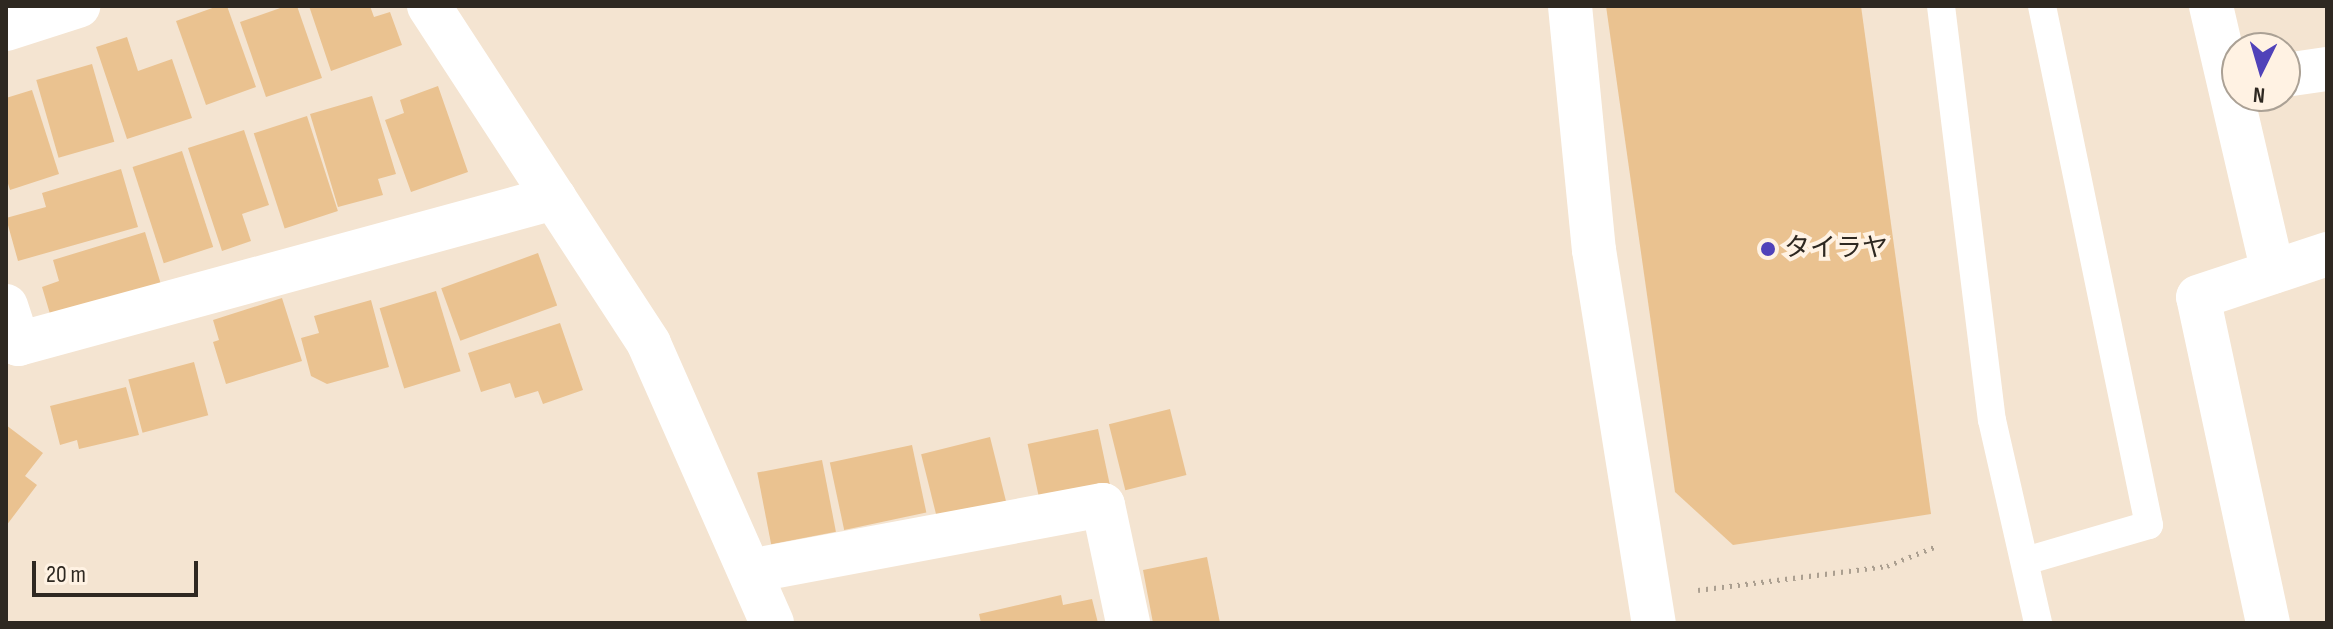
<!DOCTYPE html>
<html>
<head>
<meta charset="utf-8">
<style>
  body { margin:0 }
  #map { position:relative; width:2333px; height:629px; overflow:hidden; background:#f4e4d1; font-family:"Sofia Sans Condensed","Noto Sans JP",sans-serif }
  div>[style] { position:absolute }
  .building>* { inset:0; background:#eac290; transform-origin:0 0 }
  .path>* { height:5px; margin-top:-2.5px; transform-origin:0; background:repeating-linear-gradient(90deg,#ab9f90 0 2px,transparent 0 8px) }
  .lane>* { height:28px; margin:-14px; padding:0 14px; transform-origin:14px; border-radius:14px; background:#fff }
  .street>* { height:44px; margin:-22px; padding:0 22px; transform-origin:22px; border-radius:22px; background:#fff }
  .secondary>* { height:44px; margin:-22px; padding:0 22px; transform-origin:22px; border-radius:22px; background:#fff }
  .dots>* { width:22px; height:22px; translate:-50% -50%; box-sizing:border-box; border:4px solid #fff2e3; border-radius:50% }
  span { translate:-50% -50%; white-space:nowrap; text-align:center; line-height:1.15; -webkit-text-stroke:8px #fff2e3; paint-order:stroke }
  .poi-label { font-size:26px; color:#2e2821 }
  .left { translate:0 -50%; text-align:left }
  .frame { position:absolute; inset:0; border:8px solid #2e2821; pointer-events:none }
  .north { position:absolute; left:2221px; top:32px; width:80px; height:80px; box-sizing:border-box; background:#fff2e3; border:2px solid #aba195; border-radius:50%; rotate:185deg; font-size:22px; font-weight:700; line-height:32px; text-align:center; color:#2e2821 }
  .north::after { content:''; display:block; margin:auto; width:28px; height:36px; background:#5042b9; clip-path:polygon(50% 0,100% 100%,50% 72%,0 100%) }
  .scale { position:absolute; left:32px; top:561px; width:166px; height:36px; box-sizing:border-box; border:4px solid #2e2821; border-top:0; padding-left:10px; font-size:24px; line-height:28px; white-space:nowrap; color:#2e2821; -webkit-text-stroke:6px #fff2e3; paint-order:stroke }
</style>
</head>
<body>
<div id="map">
  <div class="building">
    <div style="clip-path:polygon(218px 6px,227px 6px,256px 87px,206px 105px,176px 21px)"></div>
    <div style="clip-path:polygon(286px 6px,297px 6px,322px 78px,266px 97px,240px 22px)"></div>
    <div style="clip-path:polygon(309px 6px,370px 6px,374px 17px,390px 12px,402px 45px,331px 71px)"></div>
    <div style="clip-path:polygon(1606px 6px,1861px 6px,1931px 514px,1733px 545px,1675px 492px)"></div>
    <div style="clip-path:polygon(127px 37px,138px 71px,172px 59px,192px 118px,127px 139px,96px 47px)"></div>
    <div style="left:92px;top:64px;width:81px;height:58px;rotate:74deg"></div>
    <div style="clip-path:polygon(438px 86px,468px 172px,411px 192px,385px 120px,404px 113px,400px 100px)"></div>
    <div style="clip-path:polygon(32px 90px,59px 174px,10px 190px,6px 177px,6px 98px)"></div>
    <div style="clip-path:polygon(372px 96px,396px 174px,378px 179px,383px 195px,338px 207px,310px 114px)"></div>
    <div style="left:307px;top:116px;width:100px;height:56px;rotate:72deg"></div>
    <div style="clip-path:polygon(244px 130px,269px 205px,242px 214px,251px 241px,222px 251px,188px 148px)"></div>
    <div style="left:182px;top:151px;width:101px;height:52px;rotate:72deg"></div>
    <div style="clip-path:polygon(121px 169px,138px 227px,18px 261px,6px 218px,46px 207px,42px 193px)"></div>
    <div style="clip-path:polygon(145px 232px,163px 291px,53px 324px,42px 287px,59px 281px,53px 260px)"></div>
    <div style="left:538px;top:253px;width:56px;height:103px;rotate:70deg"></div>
    <div style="left:436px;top:291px;width:84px;height:59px;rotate:73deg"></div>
    <div style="clip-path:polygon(282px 298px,302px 361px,226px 384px,213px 342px,219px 340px,213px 320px)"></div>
    <div style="clip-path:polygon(371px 300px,389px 367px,327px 384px,311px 376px,301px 338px,319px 333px,314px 316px)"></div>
    <div style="clip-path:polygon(560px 323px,583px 390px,543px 404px,538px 391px,515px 398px,510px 383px,481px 392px,468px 353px)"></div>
    <div style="left:194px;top:362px;width:55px;height:68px;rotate:75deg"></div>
    <div style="clip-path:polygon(126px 387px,139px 435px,79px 449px,77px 440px,60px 445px,50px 406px)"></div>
    <div style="left:1170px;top:409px;width:68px;height:63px;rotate:76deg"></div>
    <div style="clip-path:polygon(6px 425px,43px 453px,25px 476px,37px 485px,6px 526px)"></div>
    <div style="left:1098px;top:429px;width:62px;height:72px;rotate:78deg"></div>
    <div style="left:990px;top:437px;width:66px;height:71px;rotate:76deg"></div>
    <div style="left:912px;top:445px;width:69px;height:84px;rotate:78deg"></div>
    <div style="left:822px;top:460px;width:73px;height:66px;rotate:79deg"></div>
    <div style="clip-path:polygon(1207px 557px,1220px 623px,1153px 623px,1143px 570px)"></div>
    <div style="clip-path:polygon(1061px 595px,1063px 605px,1092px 599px,1098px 623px,981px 623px,979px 614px)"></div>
  </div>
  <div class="path">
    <div style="left:1698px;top:590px;width:191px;rotate:-7.2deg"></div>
    <div style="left:1887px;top:566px;width:54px;rotate:-21.8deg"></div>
  </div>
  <div class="lane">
    <div style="left:1941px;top:6px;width:417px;rotate:83deg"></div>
    <div style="left:1992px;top:420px;width:208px;rotate:77.2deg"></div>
    <div style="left:2025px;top:561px;width:129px;rotate:-16.2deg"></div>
    <div style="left:2149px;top:525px;width:530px;rotate:-101.65deg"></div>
  </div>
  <div class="street">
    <div style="left:1570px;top:6px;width:245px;rotate:84.4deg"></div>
    <div style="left:1594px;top:250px;width:378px;rotate:80.9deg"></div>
    <div style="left:2211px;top:6px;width:273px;rotate:76.9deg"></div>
    <div style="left:6px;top:29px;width:76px;rotate:-17.7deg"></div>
    <div style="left:2285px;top:75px;width:42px;rotate:-8.1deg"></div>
    <div style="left:6px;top:306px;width:40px;rotate:72deg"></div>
    <div style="left:18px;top:344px;width:556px;rotate:-15.24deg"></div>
    <div style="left:750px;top:571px;width:359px;rotate:-10.6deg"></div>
    <div style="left:1103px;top:505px;width:121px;rotate:78deg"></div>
    <div style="left:2268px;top:623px;width:333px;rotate:-102.1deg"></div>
    <div style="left:2198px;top:297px;width:136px;rotate:-18.4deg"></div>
  </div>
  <div class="secondary">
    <div style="left:429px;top:6px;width:403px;rotate:56.9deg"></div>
    <div style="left:649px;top:344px;width:305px;rotate:66.2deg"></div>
  </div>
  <div class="dots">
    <div style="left:1768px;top:249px;background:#5042b9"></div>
  </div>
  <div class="poi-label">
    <span class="left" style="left:1784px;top:249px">タイラヤ</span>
  </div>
  <div class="frame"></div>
  <div class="north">N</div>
  <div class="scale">20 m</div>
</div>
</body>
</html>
